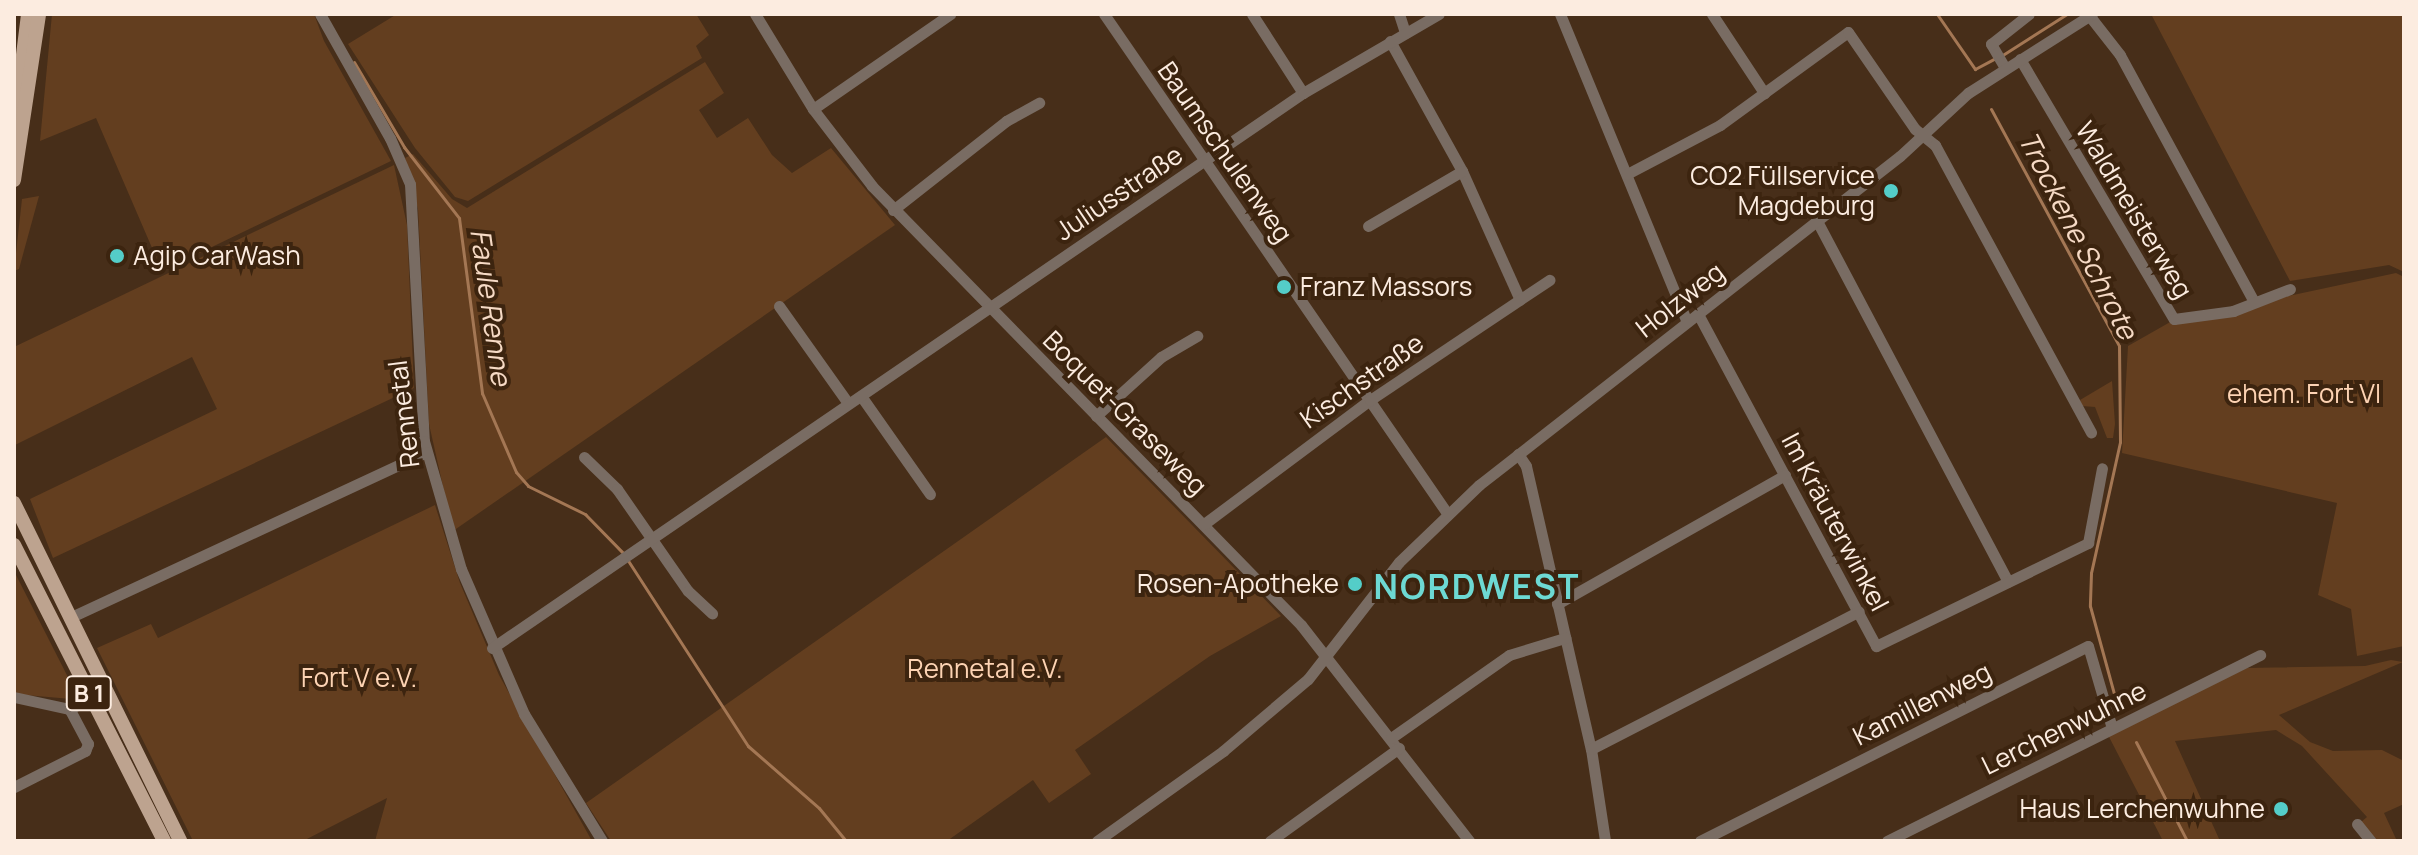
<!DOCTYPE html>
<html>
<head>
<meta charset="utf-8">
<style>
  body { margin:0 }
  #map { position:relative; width:2418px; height:855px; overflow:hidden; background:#472e19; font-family:Manrope,sans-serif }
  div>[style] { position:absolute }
  .green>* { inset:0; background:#633e1f }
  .stream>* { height:3px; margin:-1.5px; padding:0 1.5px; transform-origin:1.5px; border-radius:1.5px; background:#a47754 }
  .minor>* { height:11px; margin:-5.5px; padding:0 5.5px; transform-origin:5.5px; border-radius:5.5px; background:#796c63 }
  .major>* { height:14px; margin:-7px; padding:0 7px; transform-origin:7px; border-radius:7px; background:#bda38f }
  .dots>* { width:22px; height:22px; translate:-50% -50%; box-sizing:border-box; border:4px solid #3c240f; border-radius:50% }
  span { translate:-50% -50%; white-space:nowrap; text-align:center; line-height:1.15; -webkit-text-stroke:8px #3c240f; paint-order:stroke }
  .shield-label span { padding:2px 6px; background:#3c240f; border:2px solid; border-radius:6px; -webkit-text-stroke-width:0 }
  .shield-label { font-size:24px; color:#fcece0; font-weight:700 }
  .street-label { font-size:26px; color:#fcece0 }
  .poi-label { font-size:26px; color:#fcece0 }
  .right { translate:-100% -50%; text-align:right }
  .left { translate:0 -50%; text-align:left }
  .park-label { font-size:26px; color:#fdd3b3 }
  .water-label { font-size:28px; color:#f6dac5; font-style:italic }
  .district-label { font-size:34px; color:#6dd9d3; font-weight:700; letter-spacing:2px }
  .frame { position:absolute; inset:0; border:16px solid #fcece0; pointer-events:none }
</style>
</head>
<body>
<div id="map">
  <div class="green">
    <div style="clip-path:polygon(52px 14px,314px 14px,324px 41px,391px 161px,162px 271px,96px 118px,40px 141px)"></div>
    <div style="clip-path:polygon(397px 14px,696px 14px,709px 35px,696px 46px,702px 58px,468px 201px,455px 197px,415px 148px,348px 44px)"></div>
    <div style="clip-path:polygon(2151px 14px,2404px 14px,2404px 272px,2389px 265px,2290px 281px)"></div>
    <div style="clip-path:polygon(705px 62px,724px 93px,699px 110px,717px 138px,748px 118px,772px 155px,792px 173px,831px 148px,895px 225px,453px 531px,429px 424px,418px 209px,405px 158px,413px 154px,452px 199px,467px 208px)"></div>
    <div style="clip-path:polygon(394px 165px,407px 225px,414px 388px,53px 558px,30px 499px,217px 409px,192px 357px,15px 445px,14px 347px)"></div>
    <div style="clip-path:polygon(39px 196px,19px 269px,14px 271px,22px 199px)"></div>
    <div style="clip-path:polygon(2396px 273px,2404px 277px,2404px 646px,2357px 656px,2351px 609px,2318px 595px,2337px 503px,2122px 453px,2128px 346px,2172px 321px)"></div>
    <div style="clip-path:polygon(2112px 381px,2115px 424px,2113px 438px,2107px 438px,2095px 407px,2082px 406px,2080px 400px)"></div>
    <div style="clip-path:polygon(1106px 437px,1281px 616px,1210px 656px,1075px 750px,1091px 774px,1049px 803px,1033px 780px,947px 841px,611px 841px,586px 803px)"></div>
    <div style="clip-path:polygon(435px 505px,460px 583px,499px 675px,592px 841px,375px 841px,387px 798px,303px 841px,193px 841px,97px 648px,151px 624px,158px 638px)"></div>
    <div style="clip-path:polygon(14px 571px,75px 691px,71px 699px,14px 694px)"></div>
    <div style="clip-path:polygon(2391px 660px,2403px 662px,2279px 715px,2310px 742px,2333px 751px,2382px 750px,2404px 761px,2404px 804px,2384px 813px,2397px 841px,2377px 841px,2361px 822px,2367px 817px,2302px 746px,2276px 730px,2175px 741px,2220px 841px,2163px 841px,2108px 735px,2247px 668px,2365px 666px)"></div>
  </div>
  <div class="stream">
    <div style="left:1937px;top:14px;width:67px;rotate:55.4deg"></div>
    <div style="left:1975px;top:69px;width:21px;rotate:-28deg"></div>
    <div style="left:2001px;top:56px;width:78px;rotate:-32.5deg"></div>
    <div style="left:354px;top:62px;width:99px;rotate:59.5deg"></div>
    <div style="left:404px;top:147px;width:90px;rotate:52.2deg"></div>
    <div style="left:459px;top:218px;width:177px;rotate:82.5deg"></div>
    <div style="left:482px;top:393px;width:86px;rotate:66.7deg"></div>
    <div style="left:516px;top:472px;width:18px;rotate:49deg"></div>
    <div style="left:528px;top:486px;width:64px;rotate:26.2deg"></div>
    <div style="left:585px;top:514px;width:54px;rotate:45.7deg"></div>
    <div style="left:1991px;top:109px;width:269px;rotate:61.6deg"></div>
    <div style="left:2119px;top:346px;width:96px;rotate:89.4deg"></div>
    <div style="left:2120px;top:442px;width:134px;rotate:102.5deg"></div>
    <div style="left:2091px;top:573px;width:33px;rotate:92deg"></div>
    <div style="left:2090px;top:606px;width:110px;rotate:74.7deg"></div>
    <div style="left:627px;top:559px;width:223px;rotate:57.1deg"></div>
    <div style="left:748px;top:746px;width:94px;rotate:41.1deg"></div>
    <div style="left:819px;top:808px;width:43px;rotate:50.7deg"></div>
    <div style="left:2136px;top:742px;width:111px;rotate:62.7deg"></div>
  </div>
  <div class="minor">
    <div style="left:320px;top:14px;width:142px;rotate:60.6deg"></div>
    <div style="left:390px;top:138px;width:50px;rotate:66.5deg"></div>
    <div style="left:410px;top:184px;width:257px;rotate:86.9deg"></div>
    <div style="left:424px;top:441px;width:133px;rotate:73.9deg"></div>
    <div style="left:461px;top:569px;width:158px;rotate:66.5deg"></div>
    <div style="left:524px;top:714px;width:149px;rotate:58.4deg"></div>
    <div style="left:755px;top:14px;width:111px;rotate:58.6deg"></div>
    <div style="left:813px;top:109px;width:97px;rotate:52.5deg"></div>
    <div style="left:872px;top:186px;width:614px;rotate:45.66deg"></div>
    <div style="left:1301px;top:625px;width:274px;rotate:52.1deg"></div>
    <div style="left:1104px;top:14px;width:606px;rotate:55.5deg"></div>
    <div style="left:1252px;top:14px;width:94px;rotate:57.2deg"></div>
    <div style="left:1399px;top:14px;width:20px;rotate:72deg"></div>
    <div style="left:1560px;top:14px;width:333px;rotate:67.6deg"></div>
    <div style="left:1712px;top:14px;width:95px;rotate:56.6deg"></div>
    <div style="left:2088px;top:14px;width:52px;rotate:52deg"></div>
    <div style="left:2120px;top:55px;width:279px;rotate:61.5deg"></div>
    <div style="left:1390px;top:41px;width:149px;rotate:61deg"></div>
    <div style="left:1462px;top:171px;width:141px;rotate:65.8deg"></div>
    <div style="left:2020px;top:59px;width:302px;rotate:59.4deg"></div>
    <div style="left:2174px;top:319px;width:60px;rotate:-7.7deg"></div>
    <div style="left:2233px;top:311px;width:61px;rotate:-21.1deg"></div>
    <div style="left:2005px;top:68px;width:28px;rotate:-120deg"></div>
    <div style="left:1991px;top:44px;width:48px;rotate:-38.3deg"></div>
    <div style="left:813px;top:109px;width:167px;rotate:-34.7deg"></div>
    <div style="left:1627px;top:174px;width:105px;rotate:-27.8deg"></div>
    <div style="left:1720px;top:125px;width:158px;rotate:-36deg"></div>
    <div style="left:1848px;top:32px;width:118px;rotate:55.4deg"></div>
    <div style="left:1915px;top:129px;width:26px;rotate:39deg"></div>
    <div style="left:1935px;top:145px;width:327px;rotate:61.5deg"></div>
    <div style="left:893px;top:210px;width:144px;rotate:-38.2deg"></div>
    <div style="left:1006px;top:121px;width:38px;rotate:-29deg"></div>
    <div style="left:1817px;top:221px;width:408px;rotate:62.1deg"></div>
    <div style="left:1368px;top:226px;width:109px;rotate:-30.3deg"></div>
    <div style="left:779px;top:306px;width:119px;rotate:54.6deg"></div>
    <div style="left:1698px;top:314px;width:377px;rotate:61.8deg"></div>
    <div style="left:1876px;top:646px;width:236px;rotate:-25.9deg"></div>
    <div style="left:2088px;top:543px;width:76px;rotate:-79.4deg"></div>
    <div style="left:861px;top:396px;width:120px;rotate:54.9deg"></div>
    <div style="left:1096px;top:416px;width:88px;rotate:-42.2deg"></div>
    <div style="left:1161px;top:357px;width:42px;rotate:-30.3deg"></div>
    <div style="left:1518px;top:454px;width:14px;rotate:56deg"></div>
    <div style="left:1526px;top:466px;width:290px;rotate:77.1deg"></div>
    <div style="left:1591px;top:749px;width:93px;rotate:81.3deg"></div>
    <div style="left:584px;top:457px;width:46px;rotate:44.1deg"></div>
    <div style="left:617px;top:489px;width:124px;rotate:55.2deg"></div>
    <div style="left:688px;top:591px;width:33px;rotate:43deg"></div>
    <div style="left:1204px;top:524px;width:207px;rotate:-36.8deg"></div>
    <div style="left:1370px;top:400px;width:216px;rotate:-33.8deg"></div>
    <div style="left:1557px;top:604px;width:262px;rotate:-29.5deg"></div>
    <div style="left:69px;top:618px;width:394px;rotate:-24.9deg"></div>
    <div style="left:492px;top:648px;width:983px;rotate:-34.39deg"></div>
    <div style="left:1303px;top:93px;width:157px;rotate:-30.2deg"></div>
    <div style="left:14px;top:697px;width:56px;rotate:12.3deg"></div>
    <div style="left:1391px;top:738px;width:144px;rotate:-35.1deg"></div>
    <div style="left:1509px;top:655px;width:59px;rotate:-16.9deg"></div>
    <div style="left:1591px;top:749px;width:301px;rotate:-27.2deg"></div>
    <div style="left:14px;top:787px;width:80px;rotate:-26.9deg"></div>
    <div style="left:85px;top:751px;width:8px;rotate:-67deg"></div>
    <div style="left:88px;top:744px;width:40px;rotate:-118deg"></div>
    <div style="left:69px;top:709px;width:25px;rotate:-26deg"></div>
    <div style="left:2357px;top:824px;width:22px;rotate:51deg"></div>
    <div style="left:1097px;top:841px;width:155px;rotate:-35.5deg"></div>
    <div style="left:1223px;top:751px;width:111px;rotate:-40.3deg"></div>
    <div style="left:1308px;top:679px;width:148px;rotate:-52.1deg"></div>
    <div style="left:1399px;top:562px;width:111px;rotate:-43.9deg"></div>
    <div style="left:1479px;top:485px;width:534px;rotate:-38.01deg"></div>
    <div style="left:1900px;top:156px;width:93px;rotate:-42.8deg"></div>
    <div style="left:1968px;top:93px;width:147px;rotate:-32.5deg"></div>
    <div style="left:1270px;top:841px;width:159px;rotate:-35.8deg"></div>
    <div style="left:1700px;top:841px;width:434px;rotate:-26.7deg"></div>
    <div style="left:2088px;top:646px;width:85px;rotate:73.7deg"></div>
    <div style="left:1887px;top:841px;width:417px;rotate:-26.5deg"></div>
  </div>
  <div class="major">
    <div style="left:14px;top:127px;width:114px;rotate:-82.9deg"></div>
    <div style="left:14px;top:180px;width:168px;rotate:-81.4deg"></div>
    <div style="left:14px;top:503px;width:377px;rotate:63.8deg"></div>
    <div style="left:14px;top:545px;width:332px;rotate:63.1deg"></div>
  </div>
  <div class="dots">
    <div style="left:1891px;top:191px;background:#54cdc8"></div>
    <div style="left:117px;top:256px;background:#54cdc8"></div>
    <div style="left:1284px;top:287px;background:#54cdc8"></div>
    <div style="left:1355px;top:584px;background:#54cdc8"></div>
    <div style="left:2281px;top:809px;background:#54cdc8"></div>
  </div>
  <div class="shield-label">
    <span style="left:89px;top:693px">B 1</span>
  </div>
  <div class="street-label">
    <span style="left:1225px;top:152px;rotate:55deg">Baumschulenweg</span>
    <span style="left:1119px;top:193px;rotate:-34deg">Juliusstraße</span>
    <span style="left:2134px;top:210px;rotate:59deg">Waldmeisterweg</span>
    <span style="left:1680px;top:300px;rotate:-38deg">Holzweg</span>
    <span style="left:1362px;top:381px;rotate:-35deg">Kischstraße</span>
    <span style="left:1125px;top:413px;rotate:45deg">Boquet-Graseweg</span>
    <span style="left:404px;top:414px;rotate:-97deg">Rennetal</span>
    <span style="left:1835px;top:522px;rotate:62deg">Im Kräuterwinkel</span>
    <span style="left:1922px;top:704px;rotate:-27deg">Kamillenweg</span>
    <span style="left:2064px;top:728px;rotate:-26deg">Lerchenwuhne</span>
  </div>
  <div class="poi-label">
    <span class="right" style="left:1875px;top:191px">CO2 Füllservice<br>Magdeburg</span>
    <span class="left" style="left:133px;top:256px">Agip CarWash</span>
    <span class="left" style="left:1300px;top:287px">Franz Massors</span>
    <span class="right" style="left:1339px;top:584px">Rosen-Apotheke</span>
    <span class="right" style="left:2265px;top:809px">Haus Lerchenwuhne</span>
  </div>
  <div class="park-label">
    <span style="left:2304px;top:394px">ehem. Fort VI</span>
    <span style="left:985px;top:669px">Rennetal e.V.</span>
    <span style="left:359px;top:678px">Fort V e.V.</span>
  </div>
  <div class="water-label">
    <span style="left:2079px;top:235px;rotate:63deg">Trockene Schrote</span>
    <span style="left:492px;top:307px;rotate:82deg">Faule Renne</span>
  </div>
  <div class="district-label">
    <span style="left:1477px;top:587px">NORDWEST</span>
  </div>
  <div class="frame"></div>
</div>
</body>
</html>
